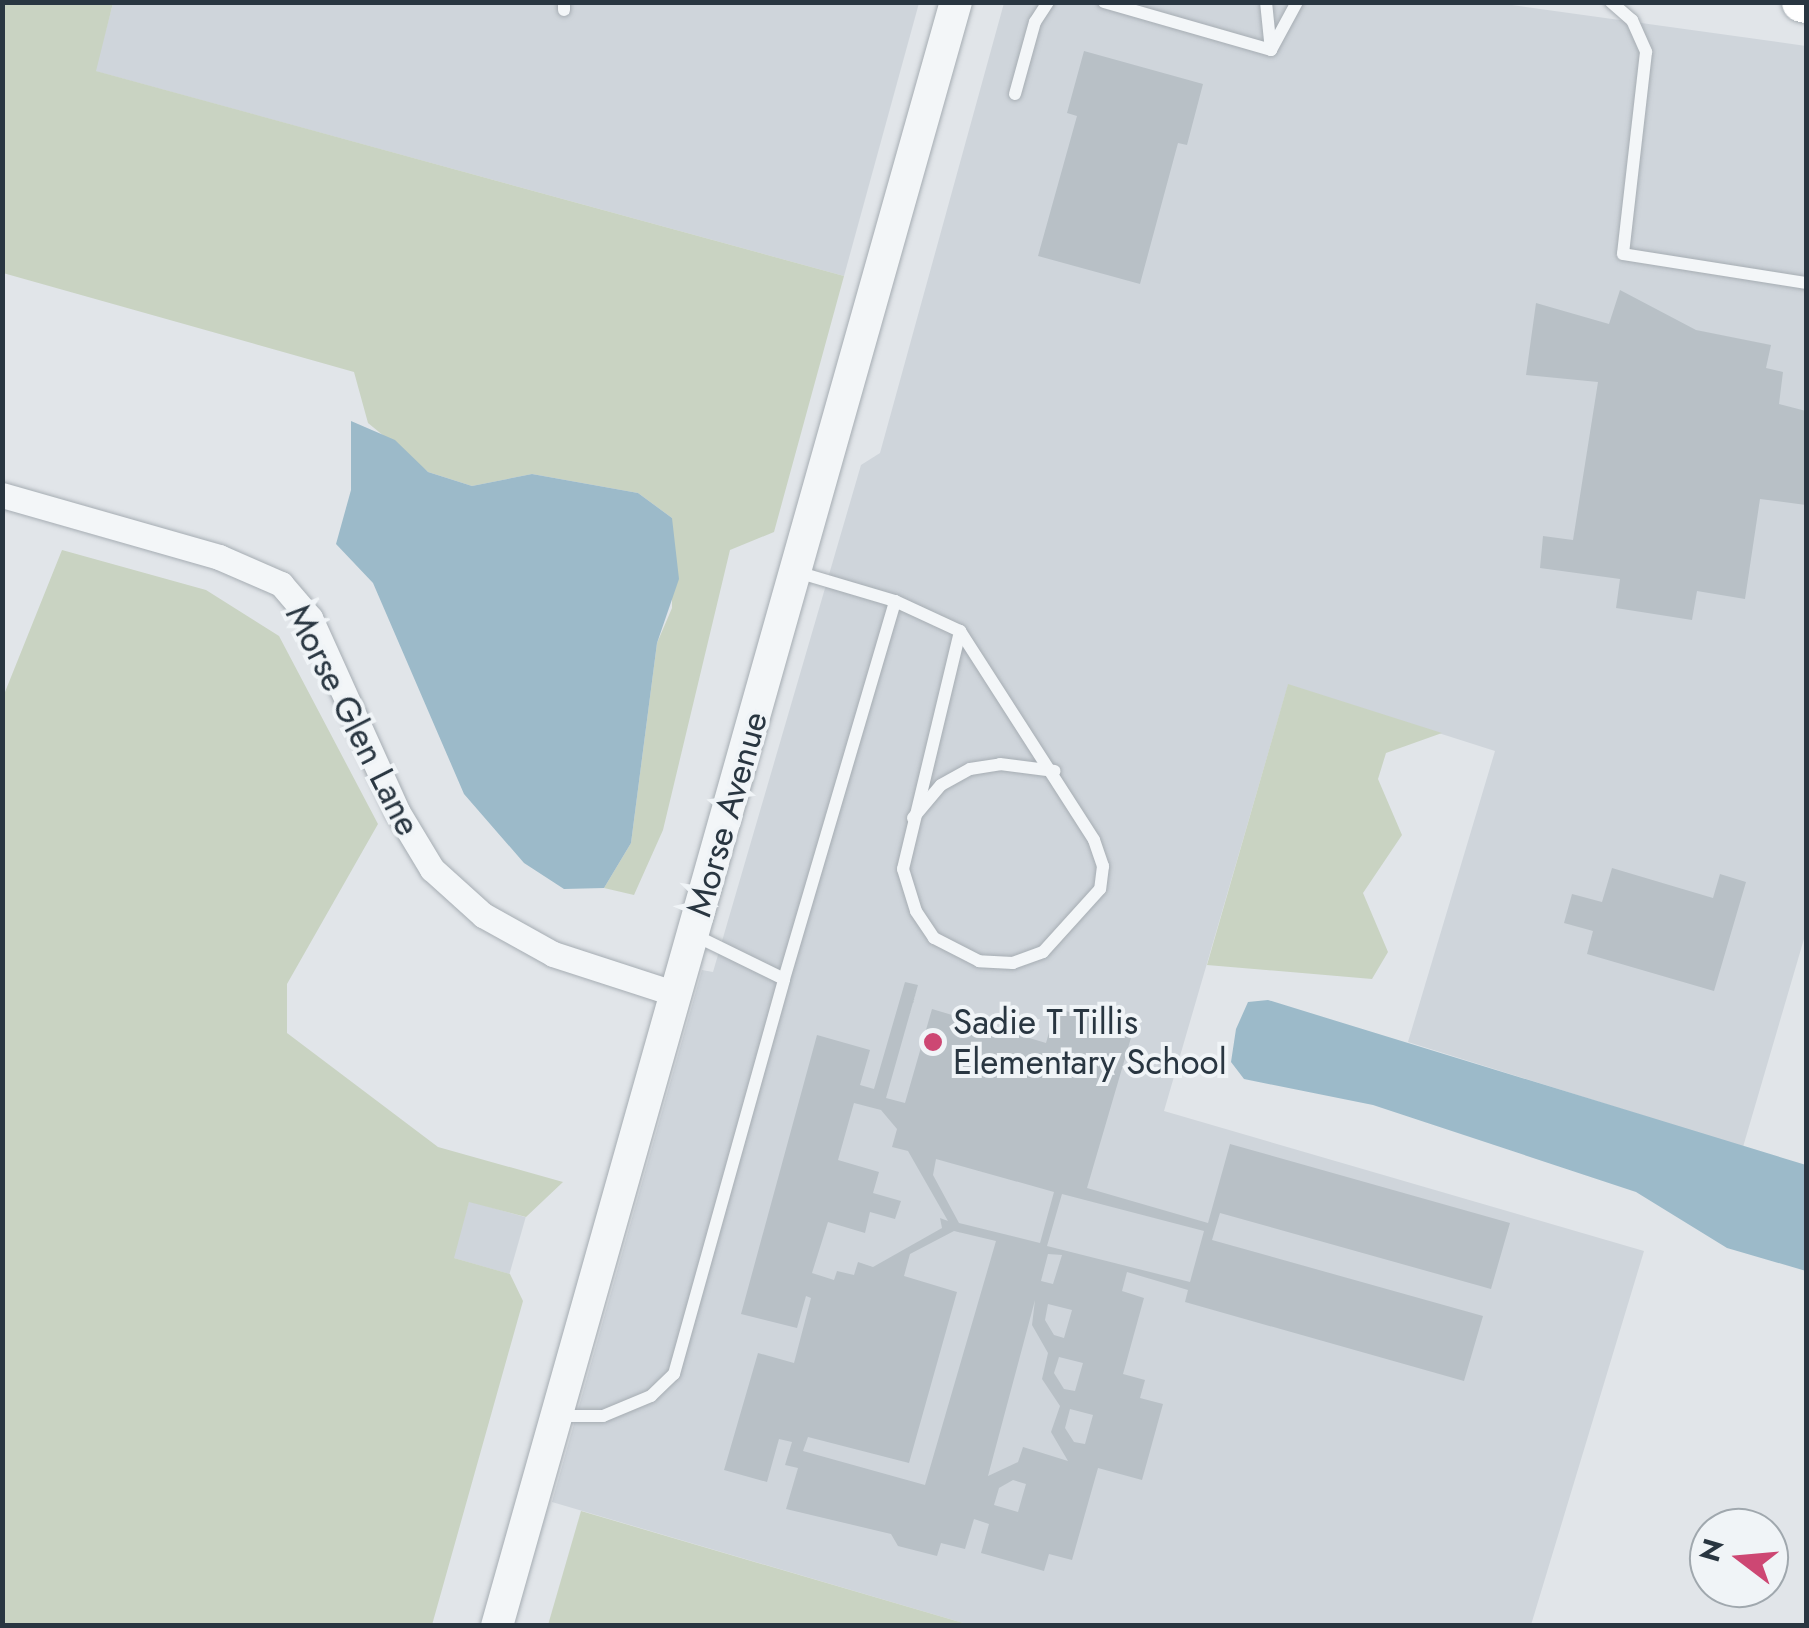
<!DOCTYPE html>
<html>
<head>
<meta charset="utf-8">
<style>
  body { margin:0 }
  #map { position:relative; width:1809px; height:1628px; overflow:hidden; background:#e1e5e9; font-family:Jost,sans-serif }
  div>[style] { position:absolute }
  .built>* { inset:0; background:#cfd5db; transform-origin:0 0 }
  .green>* { inset:0; background:#c9d3c2 }
  .water>* { inset:0; background:#9cbac9 }
  .building>* { inset:0; background:#b8c0c6 }
  .roads { filter:drop-shadow(0 0 2px #a6adb3) drop-shadow(0 0 2px #a6adb3) }
  .service>* { height:12px; margin:-6px; padding:0 6px; transform-origin:6px; border-radius:6px; background:#f3f6f8 }
  .minor>* { height:25px; margin:-12.5px; padding:0 12.5px; transform-origin:12.5px; border-radius:12.5px; background:#f3f6f8 }
  .tertiary>* { height:32px; margin:-16px; padding:0 16px; transform-origin:16px; border-radius:16px; background:#f3f6f8 }
  .primary>* { height:40px; margin:-20px; padding:0 20px; transform-origin:20px; border-radius:20px; background:#fff }
  .dots>* { width:28px; height:28px; translate:-50% -50%; box-sizing:border-box; border:5px solid #f0f4f7; border-radius:50% }
  span { translate:-50% -50%; white-space:nowrap; text-align:center; line-height:1.15; -webkit-text-stroke:8px #f0f4f7; paint-order:stroke }
  .street-label { font-size:35px; color:#293641 }
  .poi-label { font-size:35px; color:#293641 }
  .left { translate:0 -50%; text-align:left }
  .frame { position:absolute; inset:0; border:5px solid #293641; pointer-events:none }
  .north { position:absolute; left:1689px; top:1508px; width:100px; height:100px; box-sizing:border-box; background:#f0f4f7; border:2px solid #a0a8ae; border-radius:50%; rotate:286deg; font-size:28px; font-weight:700; line-height:40px; text-align:center; color:#293641 }
  .north::after { content:''; display:block; margin:auto; width:35px; height:45px; background:#cd4773; clip-path:polygon(50% 0,100% 100%,50% 72%,0 100%) }
</style>
</head>
<body>
<div id="map">
  <div class="built">
    <div style="clip-path:polygon(113px 3px,919px 3px,844px 276px,95px 71px)"></div>
    <div style="clip-path:polygon(1004px 3px,1498px 3px,1806px 46px,1806px 932px,1743px 1147px,1408px 1042px,1495px 751px,1288px 685px,1164px 1111px,1644px 1251px,1531px 1625px,970px 1625px,552px 1502px,702px 970px,713px 972px,861px 465px,880px 453px)"></div>
    <div style="left:469px;top:1201px;width:59px;height:59px;rotate:16deg"></div>
  </div>
  <div class="green">
    <div style="clip-path:polygon(2px 3px,113px 3px,96px 71px,844px 276px,774px 532px,730px 550px,663px 830px,634px 895px,604px 888px,631px 843px,657px 643px,672px 608px,672px 518px,638px 493px,532px 474px,472px 486px,428px 472px,368px 423px,354px 372px,3px 273px)"></div>
    <div style="clip-path:polygon(62px 550px,206px 590px,279px 636px,378px 824px,287px 984px,287px 1033px,438px 1147px,563px 1182px,526px 1217px,469px 1202px,454px 1258px,510px 1274px,523px 1301px,432px 1625px,3px 1625px,3px 697px)"></div>
    <div style="clip-path:polygon(1288px 684px,1442px 733px,1386px 753px,1378px 779px,1402px 835px,1363px 893px,1388px 952px,1372px 979px,1207px 965px)"></div>
    <div style="clip-path:polygon(581px 1511px,970px 1625px,548px 1625px)"></div>
  </div>
  <div class="water">
    <div style="clip-path:polygon(351px 421px,395px 440px,428px 472px,472px 486px,532px 474px,638px 493px,672px 518px,679px 579px,657px 643px,631px 843px,604px 888px,564px 889px,524px 863px,464px 794px,373px 583px,336px 544px,351px 490px)"></div>
    <div style="clip-path:polygon(1268px 1000px,1806px 1165px,1806px 1271px,1727px 1248px,1636px 1192px,1373px 1105px,1244px 1079px,1231px 1062px,1236px 1029px,1248px 1002px)"></div>
  </div>
  <div class="building">
    <div style="clip-path:polygon(1084px 51px,1203px 84px,1187px 145px,1178px 143px,1140px 284px,1038px 256px,1077px 116px,1067px 113px)"></div>
    <div style="clip-path:polygon(1620px 290px,1696px 330px,1771px 345px,1766px 368px,1783px 372px,1779px 404px,1806px 411px,1806px 505px,1760px 499px,1745px 599px,1697px 591px,1692px 620px,1616px 608px,1620px 579px,1540px 568px,1543px 536px,1573px 540px,1598px 382px,1526px 375px,1536px 303px,1609px 324px)"></div>
    <div style="clip-path:polygon(1612px 868px,1713px 898px,1720px 874px,1746px 882px,1714px 991px,1587px 954px,1593px 931px,1564px 923px,1572px 894px,1602px 902px)"></div>
    <div style="clip-path:polygon(evenodd,905px 982px,918px 985px,886px 1098px,905px 1103px,932px 1009px,1046px 1043px,1056px 1008px,1133px 1031px,1087px 1188px,1208px 1223px,1230px 1144px,1510px 1223px,1491px 1289px,1220px 1213px,1212px 1240px,1483px 1316px,1464px 1381px,1185px 1302px,1188px 1290px,1127px 1272px,1122px 1291px,1144px 1298px,1123px 1374px,1145px 1380px,1140px 1398px,1163px 1404px,1142px 1480px,1098px 1468px,1072px 1560px,1049px 1554px,1044px 1571px,981px 1553px,989px 1524px,974px 1519px,965px 1549px,941px 1543px,937px 1556px,898px 1546px,891px 1534px,786px 1509px,798px 1468px,785px 1465px,792px 1442px,779px 1439px,767px 1482px,724px 1470px,758px 1353px,794px 1363px,811px 1298px,806px 1296px,797px 1328px,741px 1314px,817px 1035px,870px 1050px,860px 1085px,874px 1089px,905px 982px,854px 1103px,881px 1110px,897px 1129px,892px 1147px,908px 1151px,948px 1221px,940px 1218px,942px 1228px,873px 1267px,858px 1262px,854px 1275px,837px 1271px,834px 1280px,812px 1273px,828px 1222px,865px 1233px,870px 1212px,895px 1219px,901px 1201px,873px 1193px,879px 1172px,838px 1160px,854px 1103px,905px 982px,936px 1159px,1054px 1192px,1040px 1243px,959px 1223px,933px 1175px,936px 1159px,905px 982px,1062px 1194px,1204px 1231px,1190px 1282px,1047px 1246px,1062px 1194px,905px 982px,954px 1231px,996px 1241px,925px 1485px,803px 1451px,808px 1437px,909px 1463px,957px 1292px,904px 1276px,910px 1254px,954px 1231px,905px 982px,1048px 1254px,1062px 1255px,1053px 1284px,1041px 1281px,1048px 1254px,905px 982px,1035px 1300px,1032px 1325px,1048px 1353px,1042px 1379px,1060px 1406px,1051px 1432px,1068px 1461px,1023px 1447px,1018px 1462px,988px 1476px,984px 1491px,1035px 1300px,905px 982px,1048px 1304px,1072px 1310px,1064px 1338px,1054px 1335px,1045px 1320px,1048px 1304px,905px 982px,1059px 1357px,1083px 1363px,1075px 1391px,1064px 1389px,1054px 1373px,1059px 1357px,905px 982px,1070px 1409px,1093px 1415px,1085px 1444px,1074px 1442px,1065px 1428px,1070px 1409px,905px 982px,1013px 1480px,1026px 1484px,1018px 1512px,994px 1505px,999px 1488px,1013px 1480px)"></div>
  </div>
  <div class="roads">
    <div class="service">
      <div style="left:1104px;top:2px;width:174px;rotate:16deg"></div>
      <div style="left:1266px;top:2px;width:48px;rotate:84.1deg"></div>
      <div style="left:1611px;top:2px;width:28px;rotate:41deg"></div>
      <div style="left:1632px;top:20px;width:35px;rotate:66deg"></div>
      <div style="left:1646px;top:52px;width:203px;rotate:96.5deg"></div>
      <div style="left:1623px;top:254px;width:185px;rotate:9deg"></div>
      <div style="left:564px;top:10px;width:8px;rotate:-90deg"></div>
      <div style="left:1271px;top:50px;width:55px;rotate:-61.6deg"></div>
      <div style="left:1015px;top:94px;width:75px;rotate:-74.5deg"></div>
      <div style="left:1035px;top:22px;width:24px;rotate:-57deg"></div>
      <div style="left:797px;top:572px;width:102px;rotate:16.5deg"></div>
      <div style="left:895px;top:601px;width:72px;rotate:24.8deg"></div>
      <div style="left:960px;top:631px;width:248px;rotate:57.3deg"></div>
      <div style="left:1094px;top:840px;width:28px;rotate:71deg"></div>
      <div style="left:1103px;top:866px;width:23px;rotate:97deg"></div>
      <div style="left:1100px;top:889px;width:85px;rotate:132.1deg"></div>
      <div style="left:1043px;top:952px;width:32px;rotate:160deg"></div>
      <div style="left:1013px;top:963px;width:34px;rotate:-177deg"></div>
      <div style="left:979px;top:961px;width:51px;rotate:-152.9deg"></div>
      <div style="left:934px;top:938px;width:32px;rotate:-124deg"></div>
      <div style="left:916px;top:911px;width:44px;rotate:-107.2deg"></div>
      <div style="left:903px;top:869px;width:245px;rotate:-76.5deg"></div>
      <div style="left:913px;top:818px;width:43px;rotate:-49.7deg"></div>
      <div style="left:941px;top:785px;width:33px;rotate:-29deg"></div>
      <div style="left:970px;top:769px;width:30px;rotate:-9deg"></div>
      <div style="left:1000px;top:764px;width:55px;rotate:7.3deg"></div>
      <div style="left:784px;top:979px;width:394px;rotate:-73.6deg"></div>
      <div style="left:559px;top:1416px;width:44px"></div>
      <div style="left:603px;top:1416px;width:52px;rotate:-22.6deg"></div>
      <div style="left:651px;top:1396px;width:32px;rotate:-44deg"></div>
      <div style="left:674px;top:1374px;width:410px;rotate:-74.4deg"></div>
      <div style="left:784px;top:979px;width:100px;rotate:-153.9deg"></div>
    </div>
    <div class="minor">
      <div style="left:2px;top:495px;width:226px;rotate:15.9deg"></div>
      <div style="left:219px;top:557px;width:68px;rotate:23.5deg"></div>
      <div style="left:281px;top:584px;width:45px;rotate:49.5deg"></div>
      <div style="left:310px;top:618px;width:212px;rotate:65.7deg"></div>
      <div style="left:397px;top:811px;width:68px;rotate:58.9deg"></div>
      <div style="left:432px;top:869px;width:69px;rotate:42deg"></div>
      <div style="left:483px;top:915px;width:80px;rotate:29.1deg"></div>
      <div style="left:553px;top:954px;width:129px;rotate:18deg"></div>
    </div>
    <div class="tertiary">
      <div style="left:497px;top:1626px;width:1688px;rotate:-74.22deg"></div>
    </div>
    <div class="primary">
      <div style="left:1802px;top:2px;width:4px;rotate:14deg"></div>
    </div>
  </div>
  <div class="dots">
    <div style="left:933px;top:1042px;background:#cd4773"></div>
  </div>
  <div class="street-label">
    <span style="left:353px;top:720px;rotate:63deg">Morse Glen Lane</span>
    <span style="left:727px;top:814px;rotate:-74deg">Morse Avenue</span>
  </div>
  <div class="poi-label">
    <span class="left" style="left:953px;top:1042px">Sadie T Tillis<br>Elementary School</span>
  </div>
  <div class="frame"></div>
  <div class="north">N</div>
</div>
</body>
</html>
